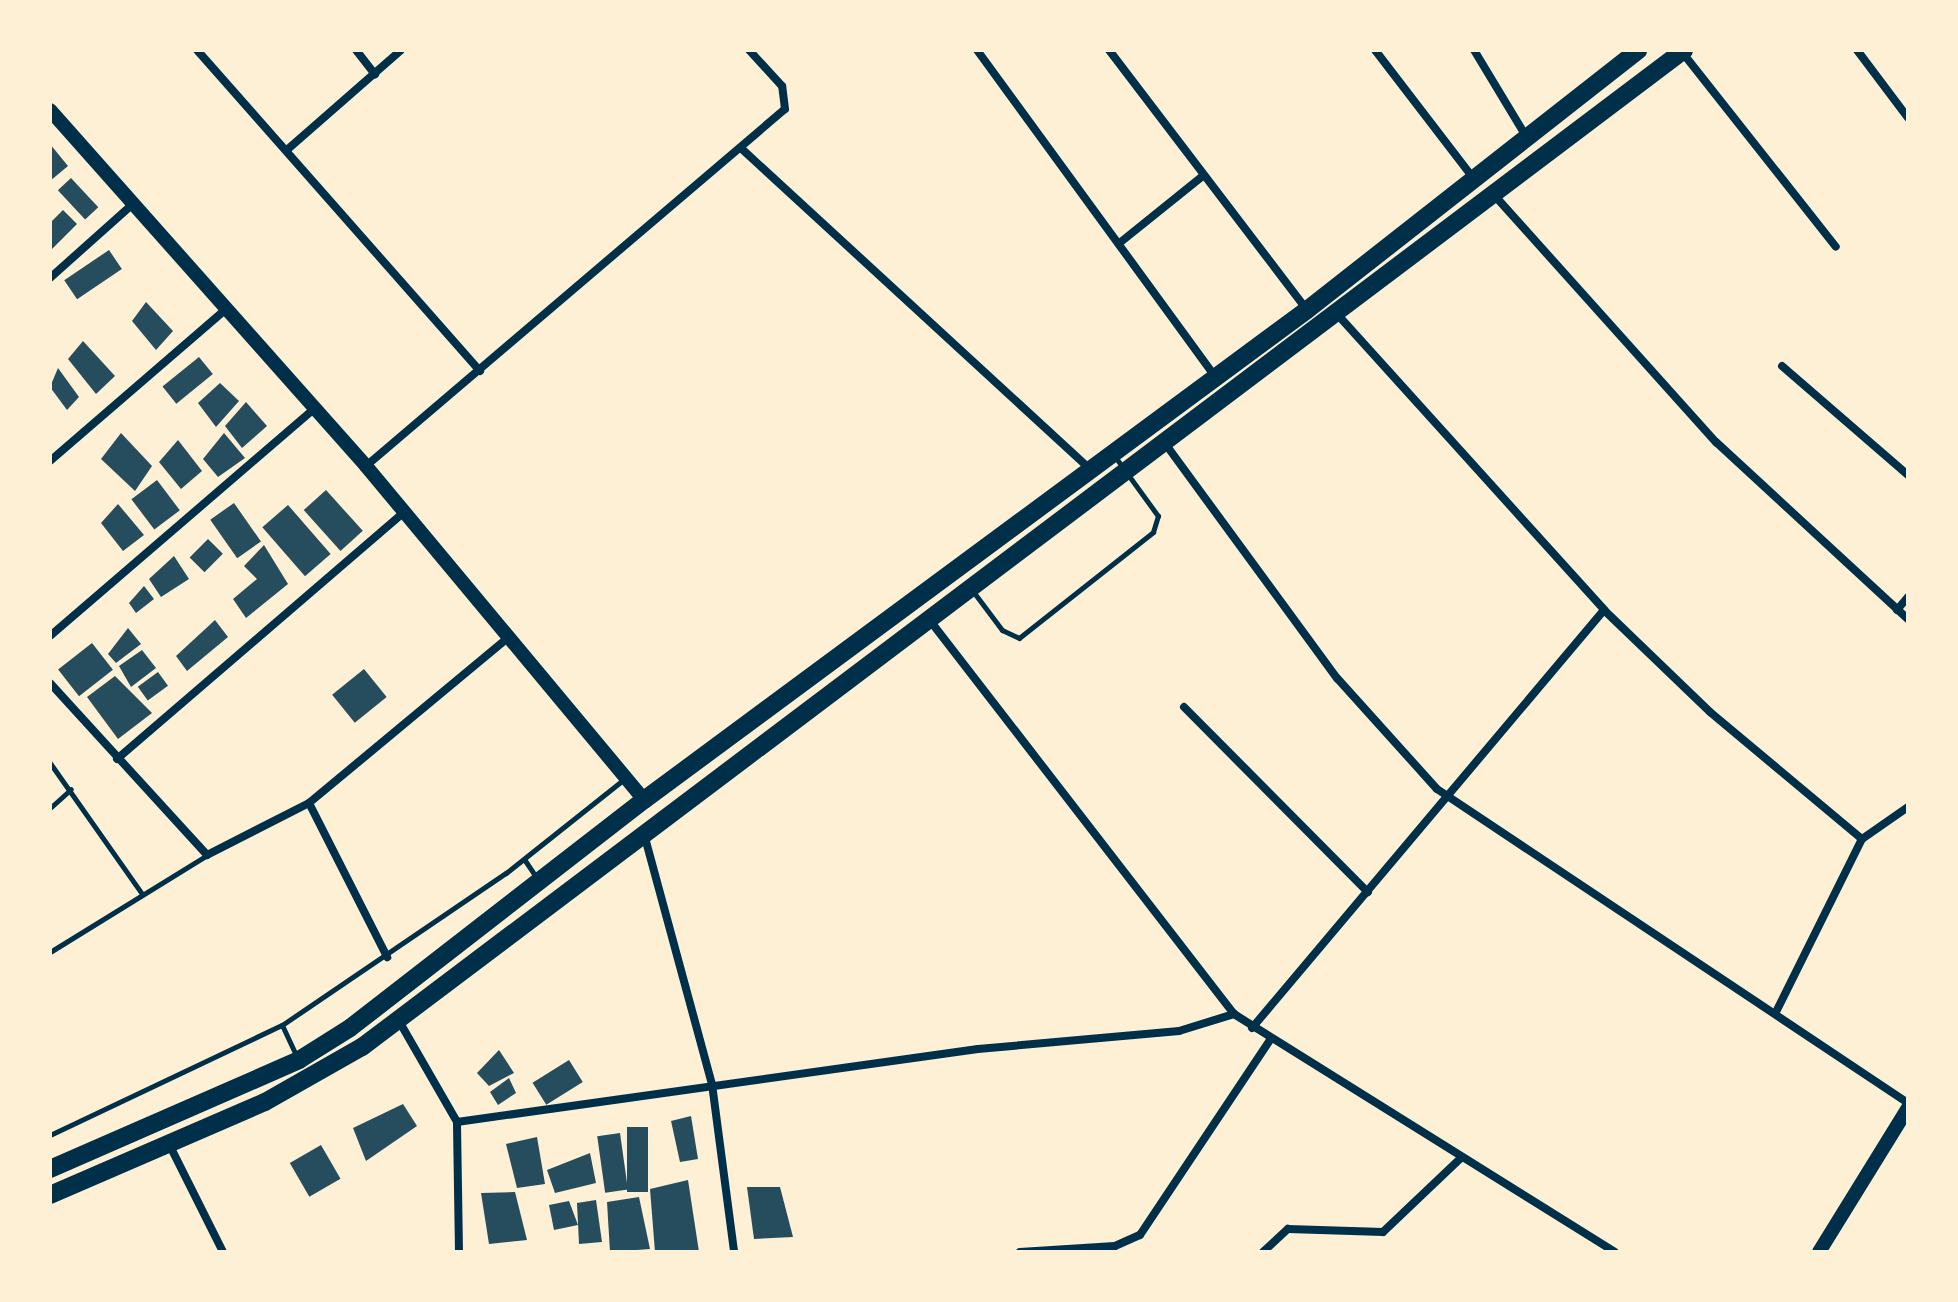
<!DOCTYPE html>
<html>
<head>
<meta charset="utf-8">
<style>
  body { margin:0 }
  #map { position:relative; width:1958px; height:1302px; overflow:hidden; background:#fdf0d5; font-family:Jost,sans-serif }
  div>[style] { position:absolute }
  .building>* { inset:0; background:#264d5e; transform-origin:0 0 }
  .service>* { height:5px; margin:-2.5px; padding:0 2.5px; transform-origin:2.5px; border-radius:2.5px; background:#003049 }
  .minor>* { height:8px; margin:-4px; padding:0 4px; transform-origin:4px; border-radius:4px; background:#003049 }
  .tertiary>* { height:14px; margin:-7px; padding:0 7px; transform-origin:7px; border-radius:7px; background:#003049 }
  .trunk>* { height:18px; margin:-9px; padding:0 9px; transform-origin:9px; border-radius:9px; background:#003049 }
  span { translate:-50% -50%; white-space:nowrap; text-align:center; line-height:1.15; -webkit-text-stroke:6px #fdf0d5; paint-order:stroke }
  .frame { position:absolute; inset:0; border:52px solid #fdf0d5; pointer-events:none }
</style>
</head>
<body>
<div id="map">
  <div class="building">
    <div style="clip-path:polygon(50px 144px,68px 166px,50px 181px)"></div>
    <div style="left:71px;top:178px;width:40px;height:18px;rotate:47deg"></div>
    <div style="clip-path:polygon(63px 210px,77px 224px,50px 251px,50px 223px)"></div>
    <div style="left:109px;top:250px;width:23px;height:54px;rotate:56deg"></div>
    <div style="clip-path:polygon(146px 302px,173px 331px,156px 350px,132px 321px)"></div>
    <div style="clip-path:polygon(83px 341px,115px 376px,96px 394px,68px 359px)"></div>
    <div style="left:199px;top:357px;width:22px;height:47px;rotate:51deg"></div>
    <div style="clip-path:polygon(58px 368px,79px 397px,67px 410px,50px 387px)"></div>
    <div style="clip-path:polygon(220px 383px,239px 401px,216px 427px,198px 403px)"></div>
    <div style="clip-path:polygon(246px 402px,267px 426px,242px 448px,225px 426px)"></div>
    <div style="clip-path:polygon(121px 433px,152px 466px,135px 491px,101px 459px)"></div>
    <div style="clip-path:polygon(224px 433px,245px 458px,218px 477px,203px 459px)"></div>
    <div style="clip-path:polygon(178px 440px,202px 471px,181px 489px,159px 462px)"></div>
    <div style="left:157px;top:480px;width:38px;height:32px;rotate:53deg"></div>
    <div style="left:326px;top:490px;width:55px;height:30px;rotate:48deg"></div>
    <div style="left:234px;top:503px;width:47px;height:29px;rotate:55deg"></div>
    <div style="clip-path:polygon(118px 504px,144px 535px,123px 551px,101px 523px)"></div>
    <div style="left:288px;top:505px;width:65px;height:34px;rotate:49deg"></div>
    <div style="left:208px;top:539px;width:21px;height:26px;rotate:45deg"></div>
    <div style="clip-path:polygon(264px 545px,288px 584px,246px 618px,233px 599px,257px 579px,244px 566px)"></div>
    <div style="clip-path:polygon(174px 556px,189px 579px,161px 597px,149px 579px)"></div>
    <div style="clip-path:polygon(144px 586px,154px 599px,136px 613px,129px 603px)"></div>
    <div style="clip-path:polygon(215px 620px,228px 637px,187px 671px,176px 656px)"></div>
    <div style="clip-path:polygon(128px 628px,141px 644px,116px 663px,108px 654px)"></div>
    <div style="left:92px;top:643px;width:34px;height:43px;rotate:52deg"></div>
    <div style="clip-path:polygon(142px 650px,156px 668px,131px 687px,119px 666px)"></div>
    <div style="left:364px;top:669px;width:36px;height:41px;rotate:51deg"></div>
    <div style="left:158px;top:672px;width:17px;height:25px;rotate:54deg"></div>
    <div style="clip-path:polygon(115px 676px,152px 713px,118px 739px,87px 697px)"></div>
    <div style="clip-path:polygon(499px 1050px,514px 1073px,489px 1086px,477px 1073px)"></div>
    <div style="left:569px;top:1060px;width:26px;height:43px;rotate:58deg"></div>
    <div style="clip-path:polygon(509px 1078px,516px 1093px,498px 1105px,490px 1092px)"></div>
    <div style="clip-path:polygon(403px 1104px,417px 1126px,366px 1161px,353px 1128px)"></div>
    <div style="clip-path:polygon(691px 1116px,698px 1159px,680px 1162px,671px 1121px)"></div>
    <div style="left:627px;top:1127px;width:21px;height:65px"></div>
    <div style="left:620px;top:1133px;width:57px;height:23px;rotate:82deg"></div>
    <div style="clip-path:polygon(537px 1137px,545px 1184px,517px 1188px,506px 1144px)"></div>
    <div style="left:321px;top:1145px;width:39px;height:36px;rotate:60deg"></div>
    <div style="clip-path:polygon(590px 1153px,596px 1183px,555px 1193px,547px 1170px)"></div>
    <div style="clip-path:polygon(688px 1180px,699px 1252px,655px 1252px,650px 1189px)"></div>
    <div style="clip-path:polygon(747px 1187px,780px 1187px,793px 1237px,754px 1239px)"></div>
    <div style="clip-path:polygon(515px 1192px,527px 1240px,489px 1244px,481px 1193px)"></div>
    <div style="clip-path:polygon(639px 1197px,650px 1249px,610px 1252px,607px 1202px)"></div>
    <div style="clip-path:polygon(596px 1200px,602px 1242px,579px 1244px,577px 1203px)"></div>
    <div style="clip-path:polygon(569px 1201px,578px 1225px,554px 1230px,549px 1205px)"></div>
  </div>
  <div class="service">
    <div style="left:972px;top:590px;width:50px;rotate:53.1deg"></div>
    <div style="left:1002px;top:630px;width:19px;rotate:25deg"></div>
    <div style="left:1019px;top:638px;width:171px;rotate:-38.3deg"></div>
    <div style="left:1153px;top:532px;width:17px;rotate:-73deg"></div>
    <div style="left:1158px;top:516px;width:72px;rotate:-125.9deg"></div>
    <div style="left:50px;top:763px;width:160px;rotate:54.9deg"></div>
    <div style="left:50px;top:808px;width:28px;rotate:-42deg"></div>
    <div style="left:524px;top:859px;width:23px;rotate:56deg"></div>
    <div style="left:50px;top:952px;width:185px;rotate:-31.7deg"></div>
    <div style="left:282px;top:1025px;width:35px;rotate:65deg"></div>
    <div style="left:50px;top:1135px;width:257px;rotate:-25.4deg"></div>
    <div style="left:282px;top:1025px;width:271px;rotate:-34.2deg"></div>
    <div style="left:506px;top:873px;width:151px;rotate:-38.5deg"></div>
  </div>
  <div class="minor">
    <div style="left:197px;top:50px;width:428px;rotate:48.6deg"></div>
    <div style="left:356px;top:50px;width:31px;rotate:52deg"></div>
    <div style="left:977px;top:50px;width:406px;rotate:53.9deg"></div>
    <div style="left:1109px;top:50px;width:327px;rotate:52.7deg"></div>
    <div style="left:1375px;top:50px;width:163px;rotate:52.5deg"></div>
    <div style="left:1474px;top:50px;width:103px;rotate:58.9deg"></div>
    <div style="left:1857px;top:50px;width:85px;rotate:53.1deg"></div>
    <div style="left:1682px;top:52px;width:248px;rotate:51.7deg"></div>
    <div style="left:288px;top:149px;width:150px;rotate:-41.2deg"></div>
    <div style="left:743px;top:150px;width:473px;rotate:42.6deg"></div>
    <div style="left:1495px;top:196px;width:331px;rotate:48.1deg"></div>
    <div style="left:1716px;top:442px;width:261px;rotate:42.7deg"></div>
    <div style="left:1122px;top:241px;width:105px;rotate:-38.8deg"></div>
    <div style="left:50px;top:278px;width:113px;rotate:-41.8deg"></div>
    <div style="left:1337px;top:314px;width:399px;rotate:47.9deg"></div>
    <div style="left:1604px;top:610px;width:147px;rotate:43.9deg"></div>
    <div style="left:1710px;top:712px;width:198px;rotate:39.9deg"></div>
    <div style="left:1862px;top:839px;width:56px;rotate:-34.8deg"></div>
    <div style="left:1782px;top:366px;width:167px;rotate:40.9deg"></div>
    <div style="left:1164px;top:442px;width:293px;rotate:53.8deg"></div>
    <div style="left:1337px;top:678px;width:149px;rotate:48deg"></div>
    <div style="left:1437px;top:789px;width:566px;rotate:33.69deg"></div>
    <div style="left:50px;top:461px;width:234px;rotate:-40.8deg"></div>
    <div style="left:366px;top:466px;width:550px;rotate:-40.43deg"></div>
    <div style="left:785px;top:109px;width:23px;rotate:-97deg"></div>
    <div style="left:782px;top:86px;width:49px;rotate:-132.5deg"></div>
    <div style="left:1897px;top:610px;width:17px;rotate:-50deg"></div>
    <div style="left:928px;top:618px;width:500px;rotate:52.31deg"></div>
    <div style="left:1234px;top:1014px;width:449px;rotate:32deg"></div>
    <div style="left:50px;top:636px;width:350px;rotate:-40.7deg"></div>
    <div style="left:50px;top:683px;width:233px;rotate:47.6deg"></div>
    <div style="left:207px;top:855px;width:114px;rotate:-27deg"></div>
    <div style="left:309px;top:803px;width:260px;rotate:-39.7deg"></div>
    <div style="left:1184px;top:707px;width:261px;rotate:45.2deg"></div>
    <div style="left:117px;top:759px;width:380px;rotate:-40.7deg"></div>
    <div style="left:309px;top:803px;width:173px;rotate:63.1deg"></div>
    <div style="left:644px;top:834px;width:259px;rotate:74.8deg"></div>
    <div style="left:712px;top:1084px;width:169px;rotate:82.5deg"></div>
    <div style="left:1777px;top:1010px;width:191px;rotate:-63.6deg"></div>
    <div style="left:399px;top:1021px;width:116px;rotate:60.1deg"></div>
    <div style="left:1252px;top:1028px;width:546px;rotate:-49.9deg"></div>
    <div style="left:169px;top:1144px;width:121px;rotate:63.4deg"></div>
    <div style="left:459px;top:1252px;width:130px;rotate:-90.9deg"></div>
    <div style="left:457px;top:1122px;width:526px;rotate:-7.98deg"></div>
    <div style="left:978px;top:1049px;width:202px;rotate:-5.1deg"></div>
    <div style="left:1179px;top:1031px;width:58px;rotate:-17.2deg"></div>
    <div style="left:1020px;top:1252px;width:95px;rotate:-3.6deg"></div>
    <div style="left:1115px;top:1246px;width:27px;rotate:-24deg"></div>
    <div style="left:1140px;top:1235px;width:234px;rotate:-56.3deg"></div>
    <div style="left:1263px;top:1252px;width:34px;rotate:-43deg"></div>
    <div style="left:1288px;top:1229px;width:95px;rotate:1.8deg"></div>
    <div style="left:1383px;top:1232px;width:109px;rotate:-43.5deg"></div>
  </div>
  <div class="tertiary">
    <div style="left:50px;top:110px;width:476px;rotate:48.4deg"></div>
    <div style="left:366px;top:466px;width:435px;rotate:50.2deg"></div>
    <div style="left:1819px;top:1252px;width:169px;rotate:-58.3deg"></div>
  </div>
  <div class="trunk">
    <div style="left:50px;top:1169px;width:272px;rotate:-23.6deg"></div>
    <div style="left:299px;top:1060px;width:60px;rotate:-32.1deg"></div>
    <div style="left:350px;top:1028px;width:372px;rotate:-37.8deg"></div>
    <div style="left:644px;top:800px;width:824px;rotate:-36.47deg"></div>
    <div style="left:1307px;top:310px;width:421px;rotate:-38.1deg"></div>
    <div style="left:50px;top:1195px;width:234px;rotate:-23.4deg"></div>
    <div style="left:265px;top:1102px;width:112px;rotate:-29.6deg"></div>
    <div style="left:362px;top:1047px;width:1656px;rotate:-37.02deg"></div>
  </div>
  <div class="frame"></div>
</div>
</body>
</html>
